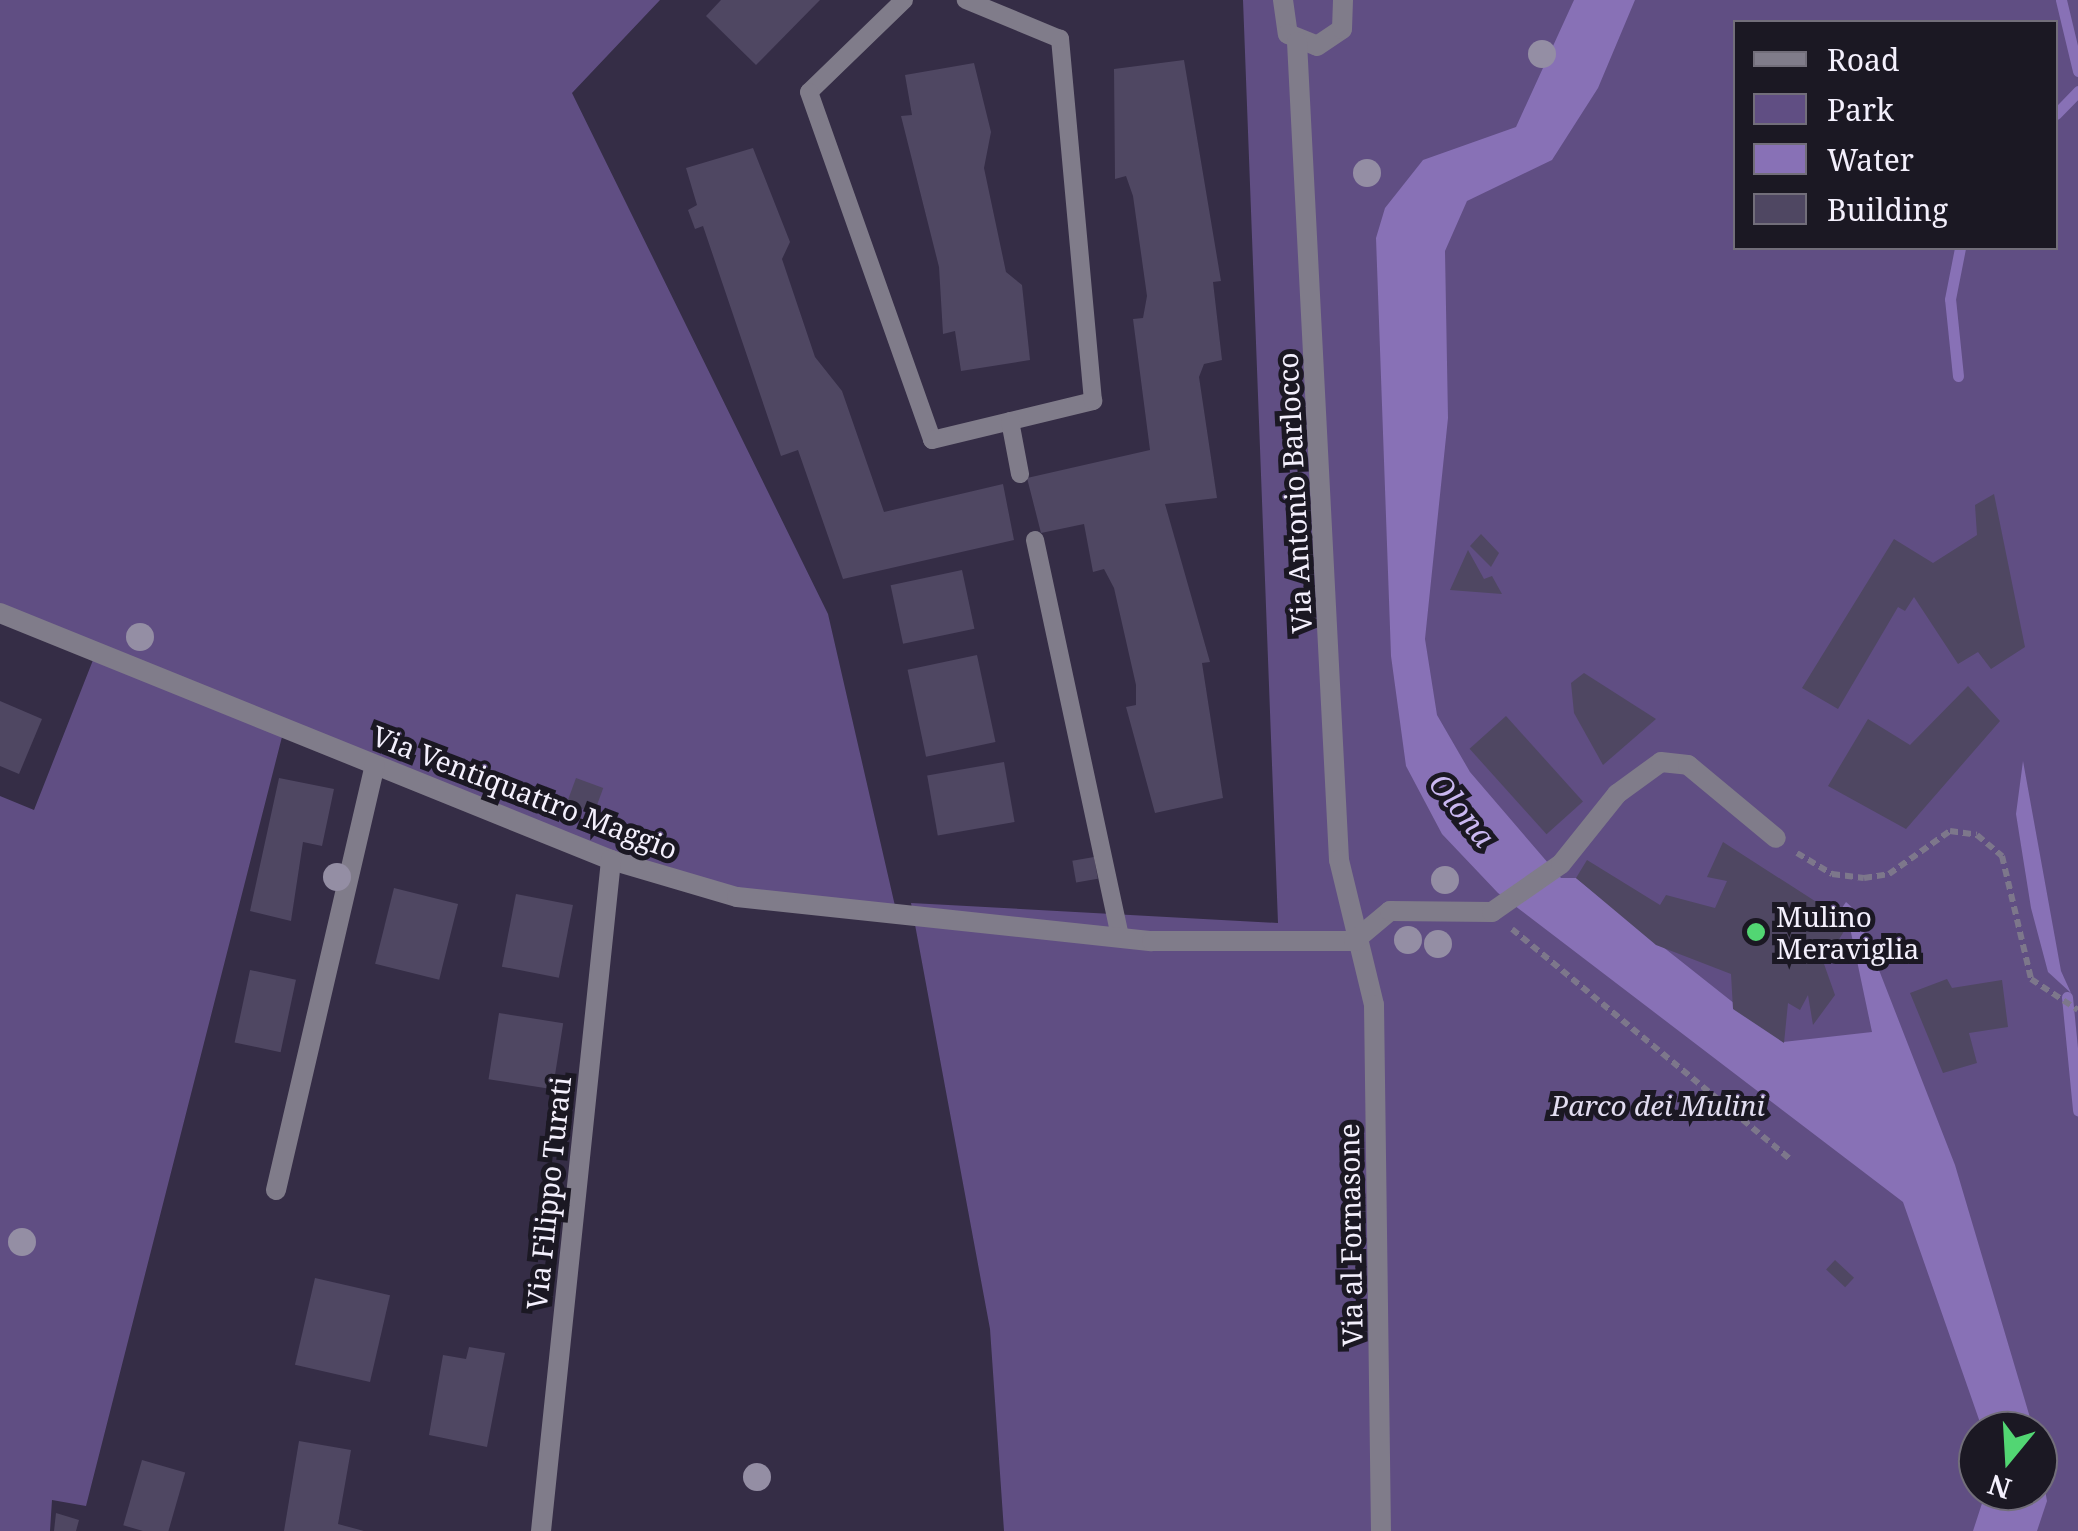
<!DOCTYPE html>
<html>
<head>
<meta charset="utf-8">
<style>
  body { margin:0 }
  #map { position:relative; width:2078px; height:1531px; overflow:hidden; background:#352d46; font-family:"Noto Serif",serif }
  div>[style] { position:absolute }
  .green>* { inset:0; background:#604e83 }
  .water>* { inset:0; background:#8871b6 }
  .stream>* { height:11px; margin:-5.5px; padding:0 5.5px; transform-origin:5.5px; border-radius:5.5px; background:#8871b6 }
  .building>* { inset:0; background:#4f4762; transform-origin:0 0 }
  .path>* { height:6px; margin-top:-3px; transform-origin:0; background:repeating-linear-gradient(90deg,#7d778b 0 8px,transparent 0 13px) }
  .service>* { height:18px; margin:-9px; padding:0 9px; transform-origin:9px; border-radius:9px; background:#807c8a }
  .minor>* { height:20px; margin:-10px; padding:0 10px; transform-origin:10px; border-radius:10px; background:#807c8a }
  .trees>* { width:28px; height:28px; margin:-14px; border-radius:50%; background:#948ea4 }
  .dots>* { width:28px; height:28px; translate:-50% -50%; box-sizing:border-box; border:5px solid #1b1823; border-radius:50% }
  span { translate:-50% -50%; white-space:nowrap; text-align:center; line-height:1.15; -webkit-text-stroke:10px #1b1823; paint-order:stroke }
  .street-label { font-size:28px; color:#f4f0fd }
  .poi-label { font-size:28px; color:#f4f0fd }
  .left { translate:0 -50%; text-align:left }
  .park-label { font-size:28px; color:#e2ddf1; font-style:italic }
  .water-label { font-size:30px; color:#cab8f1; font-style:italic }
  .legend { position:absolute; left:1733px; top:20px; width:325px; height:230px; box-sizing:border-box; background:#1b1823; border:2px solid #726e7a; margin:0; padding:12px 18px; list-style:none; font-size:30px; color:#f4f0fd }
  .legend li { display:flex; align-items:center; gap:20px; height:50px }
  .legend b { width:50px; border:2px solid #726e7a }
  .north { position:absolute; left:1958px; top:1411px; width:100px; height:100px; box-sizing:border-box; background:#1b1823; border:2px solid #726e7a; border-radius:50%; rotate:198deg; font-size:28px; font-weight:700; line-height:40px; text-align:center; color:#f4f0fd }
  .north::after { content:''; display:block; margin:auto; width:35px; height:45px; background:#52d673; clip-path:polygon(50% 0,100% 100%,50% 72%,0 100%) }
</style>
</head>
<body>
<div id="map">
  <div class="green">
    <div style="clip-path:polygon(0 0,660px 0,572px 93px,828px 614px,898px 919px,737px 897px,284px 729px,86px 1506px,52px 1500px,50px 1531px,0 1531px,0 796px,34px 810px,95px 655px,0 616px)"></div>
    <div style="clip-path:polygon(evenodd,1243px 0,2078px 0,2078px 1531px,1004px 1531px,990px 1329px,911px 903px,1278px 923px,1243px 0,1736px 22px,2056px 22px,2056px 248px,1736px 248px,1736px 22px,1243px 0,1978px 1431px,2038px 1431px,2038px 1491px,1978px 1491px,1978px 1431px)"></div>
  </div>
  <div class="water">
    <div style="clip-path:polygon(1574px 0,1635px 0,1598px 88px,1552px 160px,1467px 201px,1445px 251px,1448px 418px,1425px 639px,1437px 715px,1470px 772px,1561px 878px,1576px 878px,1783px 1042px,1872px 1032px,1849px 923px,1837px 915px,1846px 902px,1856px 911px,1955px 1165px,2034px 1431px,1983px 1431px,1903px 1202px,1498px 893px,1442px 834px,1406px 766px,1391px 656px,1376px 238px,1385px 208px,1423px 160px,1516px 127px)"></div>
    <div style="clip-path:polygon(2023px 761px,2061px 971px,2071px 993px,2048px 972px,2031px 908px,2016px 814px)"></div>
    <div style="clip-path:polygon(2038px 1451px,2047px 1501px,2037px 1531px,1973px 1531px,1986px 1491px,2038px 1491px)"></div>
  </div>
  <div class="stream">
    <div style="left:2061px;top:0;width:73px;rotate:76.5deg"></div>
    <div style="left:2056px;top:114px;width:32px;rotate:-46deg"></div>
    <div style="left:1958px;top:376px;width:77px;rotate:-95.9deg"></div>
    <div style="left:1950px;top:299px;width:52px;rotate:-78.9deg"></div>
    <div style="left:2067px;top:997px;width:114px;rotate:84.4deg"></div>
  </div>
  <div class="building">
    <div style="clip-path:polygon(721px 0,820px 0,756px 65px,706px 16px)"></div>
    <div style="clip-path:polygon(1184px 60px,1221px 281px,1213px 282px,1222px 360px,1204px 364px,1199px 377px,1217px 498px,1165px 504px,1210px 662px,1202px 663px,1223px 798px,1155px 813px,1126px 707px,1136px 705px,1136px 685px,1114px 588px,1104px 569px,1093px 572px,1084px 524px,1041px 533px,1027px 478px,1150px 450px,1133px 319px,1143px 318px,1147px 296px,1133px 196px,1126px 176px,1115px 179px,1114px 69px)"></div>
    <div style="clip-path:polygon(974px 63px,991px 132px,984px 168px,1006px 272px,1022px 285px,1030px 360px,961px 371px,955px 331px,943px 334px,939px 267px,901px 116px,912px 115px,905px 75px)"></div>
    <div style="clip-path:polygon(753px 148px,790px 242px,782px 259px,815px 357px,842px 391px,884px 512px,1003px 484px,1014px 540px,843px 579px,798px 450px,781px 456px,703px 226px,695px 229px,688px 210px,697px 205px,686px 168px)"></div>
    <div style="clip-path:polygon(1994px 494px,2025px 647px,1991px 669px,1978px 652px,1958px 664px,1914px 597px,1905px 611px,1898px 607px,1838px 709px,1802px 688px,1894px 539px,1933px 563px,1977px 535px,1975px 505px)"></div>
    <div style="clip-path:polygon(1481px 534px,1499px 553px,1491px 567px,1470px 546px)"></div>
    <div style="clip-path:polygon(1468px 550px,1484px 579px,1492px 576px,1502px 594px,1450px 590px)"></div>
    <div style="left:962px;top:570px;width:60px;height:73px;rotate:78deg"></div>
    <div style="left:977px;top:655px;width:89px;height:71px;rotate:78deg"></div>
    <div style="clip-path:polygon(1584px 673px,1656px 719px,1603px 765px,1574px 713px,1571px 683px)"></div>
    <div style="clip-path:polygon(1968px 686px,2000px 721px,1906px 829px,1828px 786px,1868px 719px,1910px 745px)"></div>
    <div style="clip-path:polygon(0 701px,42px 719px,19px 774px,0 766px)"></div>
    <div style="left:1506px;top:716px;width:115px;height:49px;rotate:48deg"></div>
    <div style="left:1004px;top:762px;width:61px;height:78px;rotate:80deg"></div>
    <div style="clip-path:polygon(279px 778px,334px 789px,322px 846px,303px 842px,291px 921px,250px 911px)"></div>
    <div style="left:576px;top:778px;width:29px;height:27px;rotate:20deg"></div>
    <div style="clip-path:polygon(1723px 842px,1849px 923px,1824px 964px,1835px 995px,1813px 1025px,1808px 995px,1800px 1010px,1788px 1003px,1784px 1043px,1733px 1009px,1731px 974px,1656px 945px,1576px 878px,1587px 860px,1660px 905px,1666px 895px,1715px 908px,1727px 881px,1707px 877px)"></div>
    <div style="left:1094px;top:857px;width:22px;height:22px;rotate:80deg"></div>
    <div style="left:394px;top:888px;width:66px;height:78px;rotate:14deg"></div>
    <div style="left:516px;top:894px;width:58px;height:74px;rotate:11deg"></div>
    <div style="left:250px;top:970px;width:47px;height:74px;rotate:12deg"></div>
    <div style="clip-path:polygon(1947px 979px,1952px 988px,2002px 980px,2008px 1027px,1969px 1033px,1977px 1063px,1943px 1073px,1910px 993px)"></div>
    <div style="left:499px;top:1013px;width:65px;height:67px;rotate:9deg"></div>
    <div style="left:1835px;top:1260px;width:26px;height:13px;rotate:43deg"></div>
    <div style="left:315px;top:1278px;width:77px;height:89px;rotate:13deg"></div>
    <div style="clip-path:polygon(469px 1347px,505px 1353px,487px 1447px,429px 1435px,443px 1355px,466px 1359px)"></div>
    <div style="clip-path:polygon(299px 1441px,351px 1450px,338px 1524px,364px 1531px,284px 1531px)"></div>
    <div style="left:142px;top:1460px;width:45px;height:68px;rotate:16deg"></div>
    <div style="clip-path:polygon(56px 1513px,79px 1520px,76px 1531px,54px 1531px)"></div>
  </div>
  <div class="path">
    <div style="left:1797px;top:853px;width:41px;rotate:31deg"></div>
    <div style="left:1832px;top:874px;width:32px;rotate:7deg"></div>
    <div style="left:1864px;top:878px;width:25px;rotate:-9deg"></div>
    <div style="left:1889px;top:874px;width:75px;rotate:-35.2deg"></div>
    <div style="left:1950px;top:831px;width:27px;rotate:8deg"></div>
    <div style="left:1977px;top:835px;width:33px;rotate:40deg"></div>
    <div style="left:2002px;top:856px;width:126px;rotate:76.7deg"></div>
    <div style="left:2031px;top:979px;width:56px;rotate:33.4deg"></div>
    <div style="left:1512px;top:929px;width:361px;rotate:39.6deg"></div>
  </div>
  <div class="service">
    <div style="left:904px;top:0;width:132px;rotate:135.9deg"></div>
    <div style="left:809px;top:92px;width:369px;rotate:70.5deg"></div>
    <div style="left:932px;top:440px;width:166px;rotate:-13.6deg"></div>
    <div style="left:1093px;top:401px;width:364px;rotate:-95.2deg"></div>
    <div style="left:1060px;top:39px;width:102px;rotate:-157.5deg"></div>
    <div style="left:1010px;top:421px;width:54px;rotate:79.3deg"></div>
    <div style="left:1035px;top:540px;width:407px;rotate:77.9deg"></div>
  </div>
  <div class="minor">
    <div style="left:1283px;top:0;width:34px;rotate:82deg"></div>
    <div style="left:1288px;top:34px;width:31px;rotate:22deg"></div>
    <div style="left:1317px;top:46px;width:30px;rotate:-34deg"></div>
    <div style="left:1342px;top:29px;width:29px;rotate:-88deg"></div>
    <div style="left:1297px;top:42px;width:819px;rotate:87.06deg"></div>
    <div style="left:1339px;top:860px;width:149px;rotate:76.4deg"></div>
    <div style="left:1374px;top:1005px;width:526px;rotate:89.24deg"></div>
    <div style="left:0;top:613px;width:659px;rotate:22.01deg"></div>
    <div style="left:611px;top:860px;width:131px;rotate:16.4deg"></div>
    <div style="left:737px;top:897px;width:417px;rotate:6.1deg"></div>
    <div style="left:1152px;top:941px;width:202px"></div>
    <div style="left:1354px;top:941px;width:47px;rotate:-39.8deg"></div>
    <div style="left:1390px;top:911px;width:102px;rotate:0.6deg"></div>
    <div style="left:1492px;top:912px;width:84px;rotate:-34.8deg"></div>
    <div style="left:1561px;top:864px;width:90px;rotate:-51.3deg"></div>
    <div style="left:1617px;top:794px;width:54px;rotate:-36deg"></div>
    <div style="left:1661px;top:762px;width:27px;rotate:6deg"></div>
    <div style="left:1688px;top:765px;width:114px;rotate:39.7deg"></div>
    <div style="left:276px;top:1190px;width:436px;rotate:-76.9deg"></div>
    <div style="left:541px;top:1531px;width:675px;rotate:-84.04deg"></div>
  </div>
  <div class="trees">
    <div style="left:1542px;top:54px"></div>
    <div style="left:1367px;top:173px"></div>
    <div style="left:140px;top:637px"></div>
    <div style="left:337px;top:877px"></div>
    <div style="left:1445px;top:880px"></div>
    <div style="left:1408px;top:940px"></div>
    <div style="left:1438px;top:944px"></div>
    <div style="left:22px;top:1242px"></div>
    <div style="left:757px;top:1477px"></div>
  </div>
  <div class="dots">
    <div style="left:1756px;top:932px;background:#52d673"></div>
  </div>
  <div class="street-label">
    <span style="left:1294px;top:493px;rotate:-93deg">Via Antonio Barlocco</span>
    <span style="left:525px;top:792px;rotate:21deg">Via Ventiquattro Maggio</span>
    <span style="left:548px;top:1193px;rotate:-84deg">Via Filippo Turati</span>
    <span style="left:1350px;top:1235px;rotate:-91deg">Via al Fornasone</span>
  </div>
  <div class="poi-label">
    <span class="left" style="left:1776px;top:932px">Mulino<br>Meraviglia</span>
  </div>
  <div class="park-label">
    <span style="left:1658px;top:1105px">Parco dei Mulini</span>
  </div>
  <div class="water-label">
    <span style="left:1462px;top:810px;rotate:51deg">Olona</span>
  </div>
  <ul class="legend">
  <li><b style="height:12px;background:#807c8a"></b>Road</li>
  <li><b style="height:28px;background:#604e83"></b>Park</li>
  <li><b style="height:28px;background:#8871b6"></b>Water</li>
  <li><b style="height:28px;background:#4f4762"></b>Building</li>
  </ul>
  <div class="north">N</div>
</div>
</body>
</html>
